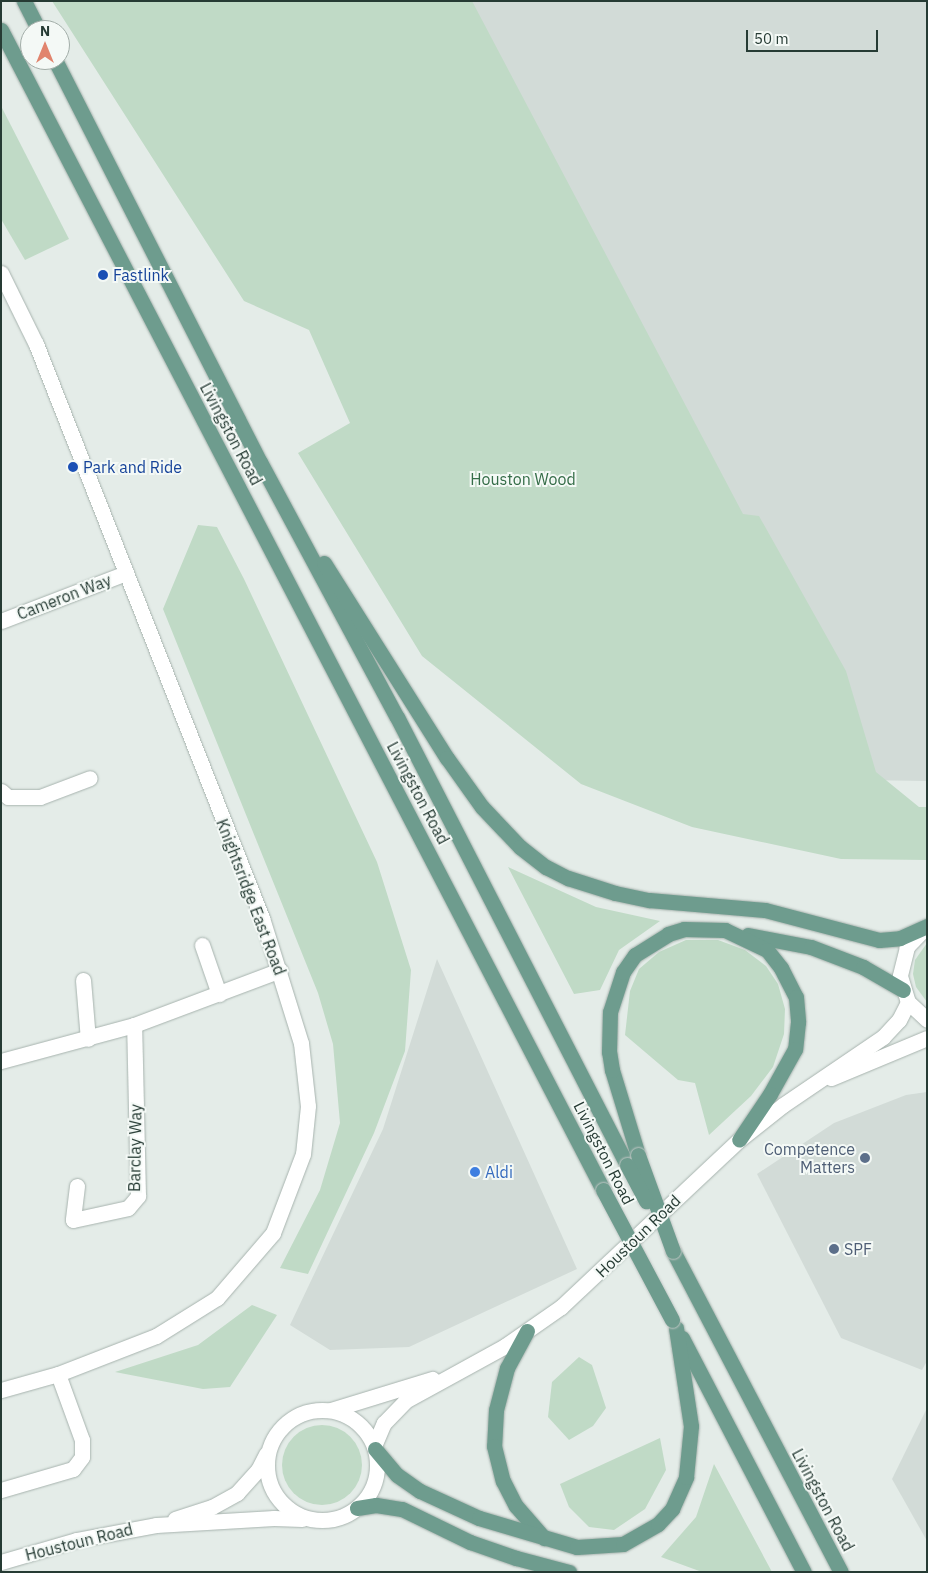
<!DOCTYPE html>
<html>
<head>
<meta charset="utf-8">
<style>
  body { margin:0 }
  #map { position:relative; width:928px; height:1573px; overflow:hidden; background:#e4ece8; font-family:"IBM Plex Sans",sans-serif }
  div>[style] { position:absolute }
  .built>* { inset:0; background:#d2dbd7 }
  .green>* { inset:0; background:#c0dac6 }
  .round { border-radius:50% }
  .roads { filter:drop-shadow(0 0 1px #a7b3ae) drop-shadow(0 0 1px #a7b3ae) }
  .minor>* { height:15px; margin:-7.5px; padding:0 7.5px; transform-origin:7.5px; border-radius:7.5px; background:#fff }
  .tertiary>* { height:15px; margin:-7.5px; padding:0 7.5px; transform-origin:7.5px; border-radius:7.5px; background:#fff }
  .tertiary>.ring { margin:-7.5px; padding:0; box-sizing:content-box; background:none; border:15px solid #fff; border-radius:50% }
  .primary>* { height:15px; margin:-7.5px; padding:0 7.5px; transform-origin:7.5px; border-radius:7.5px; background:#6e9c8e }
  .bridges { filter:drop-shadow(0 0 1px #c2c8c6) drop-shadow(0 0 1px #c2c8c6) }
  .primary-bridge>* { height:15px; margin:-7.5px; padding:0 7.5px; transform-origin:7.5px; border-radius:7.5px; background:#6e9c8e }
  .dots>* { width:14px; height:14px; translate:-50% -50%; box-sizing:border-box; border:2px solid #f4f9f6; border-radius:50% }
  span { translate:-50% -50%; white-space:nowrap; text-align:center; line-height:1.15; -webkit-text-stroke:4px #f4f9f6; paint-order:stroke }
  .transit-label { font-size:16px; color:#164399 }
  .left { translate:0 -50%; text-align:left }
  .street-label { font-size:16px; color:#263b34 }
  .park-label { font-size:16px; color:#356d48 }
  .service-label { font-size:16px; color:#4e5e75 }
  .right { translate:-100% -50%; text-align:right }
  .shop-label { font-size:16px; color:#366cbe }
  .frame { position:absolute; inset:0; border:2px solid #263b34; pointer-events:none }
  .north { position:absolute; left:20px; top:20px; width:50px; height:50px; box-sizing:border-box; background:#f4f9f6; border:1px solid #a2ada8; border-radius:50%; rotate:0deg; font-size:14px; font-weight:700; line-height:20px; text-align:center; color:#263b34 }
  .north::after { content:''; display:block; margin:auto; width:18px; height:22px; background:#e1846d; clip-path:polygon(50% 0,100% 100%,50% 72%,0 100%) }
  .scale { position:absolute; left:746px; top:30px; width:132px; height:22px; box-sizing:border-box; border:2px solid #263b34; border-top:0; padding-left:6px; font-size:15px; line-height:18px; white-space:nowrap; color:#263b34; -webkit-text-stroke:4px #f4f9f6; paint-order:stroke }
</style>
</head>
<body>
<div id="map">
  <div class="built">
    <div style="clip-path:polygon(309px 1px,927px 1px,927px 781px,670px 777px)"></div>
    <div style="clip-path:polygon(437px 959px,577px 1269px,409px 1347px,330px 1350px,290px 1325px,383px 1129px)"></div>
    <div style="clip-path:polygon(927px 1092px,927px 1361px,922px 1370px,841px 1338px,757px 1174px,834px 1123px,906px 1095px)"></div>
    <div style="clip-path:polygon(927px 1408px,927px 1541px,892px 1479px)"></div>
  </div>
  <div class="green">
    <div style="clip-path:polygon(52px 1px,472px 1px,743px 514px,759px 516px,846px 671px,876px 772px,919px 807px,927px 807px,927px 860px,841px 859px,692px 827px,581px 784px,422px 656px,298px 453px,350px 423px,309px 330px,244px 301px)"></div>
    <div style="clip-path:polygon(1px 106px,69px 239px,25px 260px,1px 219px)"></div>
    <div style="clip-path:polygon(198px 525px,217px 527px,244px 579px,377px 862px,411px 970px,405px 1051px,374px 1133px,308px 1274px,280px 1268px,320px 1190px,340px 1123px,333px 1044px,318px 993px,163px 609px)"></div>
    <div style="clip-path:polygon(508px 867px,596px 907px,660px 921px,619px 950px,600px 990px,574px 994px)"></div>
    <div style="clip-path:polygon(686px 940px,718px 940px,745px 950px,766px 966px,778px 984px,785px 1009px,784px 1034px,773px 1067px,751px 1096px,709px 1135px,695px 1083px,678px 1080px,625px 1035px,630px 991px,639px 969px,659px 952px)"></div>
    <div style="clip-path:polygon(927px 943px,927px 1002px,916px 987px,913px 974px,915px 960px)"></div>
    <div style="clip-path:polygon(252px 1305px,277px 1315px,230px 1387px,203px 1389px,115px 1372px,198px 1345px)"></div>
    <div style="clip-path:polygon(579px 1357px,592px 1365px,606px 1408px,593px 1426px,569px 1440px,548px 1417px,552px 1382px)"></div>
    <div class="round" style="left:282px;top:1425px;width:80px;height:80px"></div>
    <div style="clip-path:polygon(660px 1438px,666px 1470px,645px 1509px,614px 1530px,589px 1527px,569px 1507px,560px 1484px)"></div>
    <div style="clip-path:polygon(714px 1464px,772px 1572px,702px 1572px,661px 1557px,696px 1517px)"></div>
  </div>
  <div class="roads">
    <div class="minor">
      <div style="left:1px;top:621px;width:134px;rotate:-21deg"></div>
      <div style="left:1px;top:791px;width:9px;rotate:41deg"></div>
      <div style="left:8px;top:797px;width:32px"></div>
      <div style="left:40px;top:797px;width:53px;rotate:-20.8deg"></div>
      <div style="left:202px;top:945px;width:52px;rotate:70.9deg"></div>
      <div style="left:83px;top:980px;width:59px;rotate:85.2deg"></div>
      <div style="left:1px;top:1061px;width:138px;rotate:-15.1deg"></div>
      <div style="left:134px;top:1025px;width:156px;rotate:-20.6deg"></div>
      <div style="left:77px;top:1186px;width:34px;rotate:97deg"></div>
      <div style="left:73px;top:1220px;width:56px;rotate:-12.3deg"></div>
      <div style="left:128px;top:1208px;width:16px;rotate:-50deg"></div>
      <div style="left:138px;top:1196px;width:171px;rotate:-91.3deg"></div>
      <div style="left:1px;top:1490px;width:75px;rotate:-16.3deg"></div>
      <div style="left:73px;top:1469px;width:15px;rotate:-53deg"></div>
      <div style="left:82px;top:1457px;width:17px;rotate:-90deg"></div>
      <div style="left:82px;top:1440px;width:70px;rotate:-110deg"></div>
    </div>
    <div class="tertiary">
      <div style="left:1px;top:273px;width:79px;rotate:63.8deg"></div>
      <div style="left:36px;top:344px;width:617px;rotate:68.51deg"></div>
      <div style="left:262px;top:918px;width:131px;rotate:72.7deg"></div>
      <div style="left:301px;top:1043px;width:63px;rotate:83.7deg"></div>
      <div style="left:308px;top:1106px;width:48px;rotate:95.9deg"></div>
      <div style="left:303px;top:1154px;width:85px;rotate:110.8deg"></div>
      <div style="left:273px;top:1233px;width:86px;rotate:130.7deg"></div>
      <div style="left:217px;top:1298px;width:72px;rotate:148.1deg"></div>
      <div style="left:156px;top:1336px;width:105px;rotate:158.8deg"></div>
      <div style="left:58px;top:1374px;width:59px;rotate:164.3deg"></div>
      <div style="left:926px;top:927px;width:28px;rotate:134deg"></div>
      <div style="left:907px;top:947px;width:30px;rotate:104deg"></div>
      <div style="left:900px;top:976px;width:27px;rotate:73deg"></div>
      <div style="left:908px;top:1002px;width:26px;rotate:43deg"></div>
      <div style="left:831px;top:1078px;width:104px;rotate:-22.6deg"></div>
      <div class="ring" style="left:267px;top:1410px;width:95px;height:95px"></div>
      <div style="left:331px;top:1410px;width:106px;rotate:-17.1deg"></div>
      <div style="left:374px;top:1446px;width:25px;rotate:-67deg"></div>
      <div style="left:384px;top:1423px;width:30px;rotate:-46deg"></div>
      <div style="left:405px;top:1401px;width:114px;rotate:-28.8deg"></div>
      <div style="left:505px;top:1346px;width:68px;rotate:-34.9deg"></div>
      <div style="left:561px;top:1307px;width:244px;rotate:-43.2deg"></div>
      <div style="left:739px;top:1140px;width:56px;rotate:-38.5deg"></div>
      <div style="left:783px;top:1105px;width:121px;rotate:-34.2deg"></div>
      <div style="left:883px;top:1037px;width:23px;rotate:-47deg"></div>
      <div style="left:899px;top:1020px;width:20px;rotate:-63deg"></div>
      <div style="left:175px;top:1519px;width:39px;rotate:-18deg"></div>
      <div style="left:212px;top:1507px;width:29px;rotate:-29deg"></div>
      <div style="left:237px;top:1493px;width:31px;rotate:-48deg"></div>
      <div style="left:258px;top:1470px;width:18px;rotate:-63deg"></div>
      <div style="left:1px;top:1562px;width:78px;rotate:-16.3deg"></div>
      <div style="left:76px;top:1540px;width:81px;rotate:-10.6deg"></div>
      <div style="left:156px;top:1525px;width:118px;rotate:-3.4deg"></div>
      <div style="left:274px;top:1518px;width:28px;rotate:2deg"></div>
    </div>
    <div class="primary">
      <div style="left:24px;top:1px;width:33px;rotate:63deg"></div>
      <div style="left:1px;top:30px;width:1307px;rotate:62.57deg"></div>
      <div style="left:55px;top:60px;width:451px;rotate:63deg"></div>
      <div style="left:260px;top:462px;width:289px;rotate:61.8deg"></div>
      <div style="left:397px;top:717px;width:504px;rotate:62.82deg"></div>
      <div style="left:324px;top:563px;width:231px;rotate:57.8deg"></div>
      <div style="left:447px;top:758px;width:60px;rotate:54.5deg"></div>
      <div style="left:482px;top:807px;width:55px;rotate:46.5deg"></div>
      <div style="left:520px;top:847px;width:33px;rotate:38deg"></div>
      <div style="left:546px;top:867px;width:25px;rotate:27deg"></div>
      <div style="left:568px;top:878px;width:49px;rotate:17.7deg"></div>
      <div style="left:615px;top:893px;width:35px;rotate:12deg"></div>
      <div style="left:649px;top:900px;width:116px;rotate:4.9deg"></div>
      <div style="left:765px;top:910px;width:118px;rotate:14.7deg"></div>
      <div style="left:879px;top:940px;width:21px;rotate:-5deg"></div>
      <div style="left:900px;top:938px;width:30px;rotate:-24deg"></div>
      <div style="left:748px;top:935px;width:64px;rotate:10.8deg"></div>
      <div style="left:811px;top:947px;width:56px;rotate:21deg"></div>
      <div style="left:863px;top:967px;width:46px;rotate:29.9deg"></div>
      <div style="left:638px;top:1155px;width:89px;rotate:-107deg"></div>
      <div style="left:612px;top:1070px;width:18px;rotate:-99deg"></div>
      <div style="left:609px;top:1052px;width:40px;rotate:-88.6deg"></div>
      <div style="left:610px;top:1012px;width:42px;rotate:-72deg"></div>
      <div style="left:623px;top:972px;width:21px;rotate:-55deg"></div>
      <div style="left:635px;top:955px;width:39px;rotate:-32deg"></div>
      <div style="left:668px;top:934px;width:17px;rotate:-17deg"></div>
      <div style="left:684px;top:929px;width:41px;rotate:1.4deg"></div>
      <div style="left:725px;top:930px;width:47px;rotate:25.5deg"></div>
      <div style="left:767px;top:950px;width:23px;rotate:52deg"></div>
      <div style="left:781px;top:968px;width:33px;rotate:63deg"></div>
      <div style="left:796px;top:997px;width:25px;rotate:85deg"></div>
      <div style="left:798px;top:1022px;width:27px;rotate:96deg"></div>
      <div style="left:795px;top:1049px;width:51px;rotate:119.1deg"></div>
      <div style="left:770px;top:1094px;width:55px;rotate:124deg"></div>
      <div style="left:673px;top:1251px;width:362px;rotate:62.4deg"></div>
      <div style="left:527px;top:1331px;width:42px;rotate:118.4deg"></div>
      <div style="left:507px;top:1368px;width:43px;rotate:104.7deg"></div>
      <div style="left:496px;top:1410px;width:36px;rotate:93deg"></div>
      <div style="left:494px;top:1446px;width:36px;rotate:76deg"></div>
      <div style="left:503px;top:1481px;width:28px;rotate:63deg"></div>
      <div style="left:516px;top:1506px;width:43px;rotate:48.8deg"></div>
      <div style="left:682px;top:1338px;width:264px;rotate:62.5deg"></div>
      <div style="left:375px;top:1449px;width:34px;rotate:50deg"></div>
      <div style="left:397px;top:1475px;width:28px;rotate:35deg"></div>
      <div style="left:420px;top:1491px;width:65px;rotate:24.6deg"></div>
      <div style="left:479px;top:1518px;width:102px;rotate:16.5deg"></div>
      <div style="left:577px;top:1547px;width:46px;rotate:-3.7deg"></div>
      <div style="left:623px;top:1544px;width:40px;rotate:-29.7deg"></div>
      <div style="left:658px;top:1524px;width:21px;rotate:-47deg"></div>
      <div style="left:672px;top:1509px;width:35px;rotate:-66deg"></div>
      <div style="left:686px;top:1477px;width:51px;rotate:-84.4deg"></div>
      <div style="left:691px;top:1426px;width:99px;rotate:-98.7deg"></div>
      <div style="left:357px;top:1508px;width:19px;rotate:-9deg"></div>
      <div style="left:376px;top:1505px;width:26px;rotate:9deg"></div>
      <div style="left:402px;top:1509px;width:76px;rotate:25.9deg"></div>
      <div style="left:470px;top:1542px;width:49px;rotate:19.2deg"></div>
      <div style="left:516px;top:1558px;width:55px;rotate:14.8deg"></div>
    </div>
  </div>
  <div class="bridges">
    <div class="primary-bridge">
      <div style="left:638px;top:1155px;width:102px;rotate:70deg"></div>
      <div style="left:627px;top:1165px;width:41px;rotate:62.2deg"></div>
      <div style="left:603px;top:1190px;width:147px;rotate:62deg"></div>
    </div>
  </div>
  <div class="dots">
    <div style="left:103px;top:275px;background:#1a4fb4"></div>
    <div style="left:73px;top:467px;background:#1a4fb4"></div>
    <div style="left:865px;top:1158px;background:#5c6f8a"></div>
    <div style="left:475px;top:1172px;background:#3f7fe0"></div>
    <div style="left:834px;top:1249px;background:#5c6f8a"></div>
  </div>
  <div class="transit-label">
    <span class="left" style="left:113px;top:275px">Fastlink</span>
    <span class="left" style="left:83px;top:467px">Park and Ride</span>
  </div>
  <div class="street-label">
    <span style="left:231px;top:434px;rotate:62deg">Livingston Road</span>
    <span style="left:64px;top:597px;rotate:-21deg">Cameron Way</span>
    <span style="left:418px;top:793px;rotate:62deg">Livingston Road</span>
    <span style="left:251px;top:897px;rotate:69deg">Knightsridge East Road</span>
    <span style="left:135px;top:1148px;rotate:-89deg">Barclay Way</span>
    <span style="left:604px;top:1153px;rotate:63deg">Livingston Road</span>
    <span style="left:638px;top:1236px;rotate:-44deg">Houstoun Road</span>
    <span style="left:823px;top:1500px;rotate:62deg">Livingston Road</span>
    <span style="left:79px;top:1542px;rotate:-14deg">Houstoun Road</span>
  </div>
  <div class="park-label">
    <span style="left:523px;top:479px">Houston Wood</span>
  </div>
  <div class="service-label">
    <span class="right" style="left:855px;top:1158px">Competence<br>Matters</span>
    <span class="left" style="left:844px;top:1249px">SPF</span>
  </div>
  <div class="shop-label">
    <span class="left" style="left:485px;top:1172px">Aldi</span>
  </div>
  <div class="frame"></div>
  <div class="north">N</div>
  <div class="scale">50 m</div>
</div>
</body>
</html>
